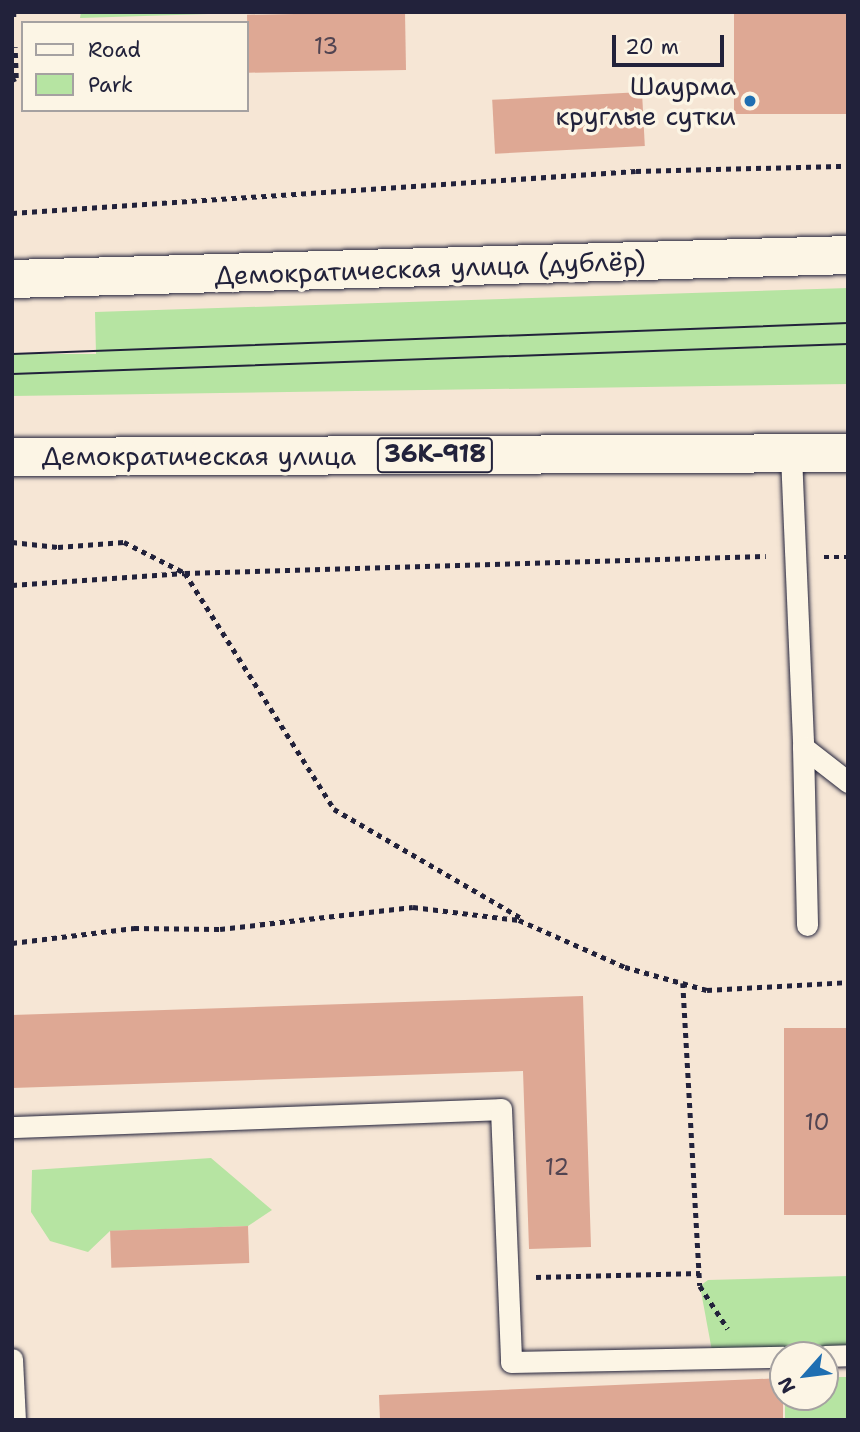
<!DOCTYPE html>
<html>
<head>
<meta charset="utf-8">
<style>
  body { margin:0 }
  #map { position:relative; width:860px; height:1432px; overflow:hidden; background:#f6e6d5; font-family:"Shantell Sans",sans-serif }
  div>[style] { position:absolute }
  .green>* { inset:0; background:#b6e4a2 }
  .building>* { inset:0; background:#dea894; transform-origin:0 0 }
  .path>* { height:4.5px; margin-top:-2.25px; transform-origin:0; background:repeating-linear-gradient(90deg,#22223b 0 5px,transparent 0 10px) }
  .roads { filter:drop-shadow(0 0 2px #22223b) drop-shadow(0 0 2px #22223b) }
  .lane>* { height:21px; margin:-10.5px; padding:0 10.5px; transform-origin:10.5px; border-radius:10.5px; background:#fcf5e5 }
  .street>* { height:38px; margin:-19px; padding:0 19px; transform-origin:19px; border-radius:19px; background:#fcf5e5 }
  .primary>* { height:38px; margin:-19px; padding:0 19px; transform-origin:19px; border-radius:19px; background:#fcf5e5 }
  .tram>* { height:2px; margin:-1px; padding:0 1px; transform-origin:1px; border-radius:1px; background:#22223b }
  .dots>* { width:19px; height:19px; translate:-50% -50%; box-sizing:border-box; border:4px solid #fcf5e5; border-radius:50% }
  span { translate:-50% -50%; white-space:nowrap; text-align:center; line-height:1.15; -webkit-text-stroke:7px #fcf5e5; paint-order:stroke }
  .number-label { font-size:23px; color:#514451 }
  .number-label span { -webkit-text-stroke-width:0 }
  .shield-label span { padding:2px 5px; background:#fcf5e5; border:2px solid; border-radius:5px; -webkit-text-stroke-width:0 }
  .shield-label { font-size:24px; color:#22223b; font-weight:700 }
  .poi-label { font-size:26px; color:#22223b }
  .right { translate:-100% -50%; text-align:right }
  .street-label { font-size:26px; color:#22223b }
  .frame { position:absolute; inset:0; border:14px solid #22223b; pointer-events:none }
  .legend { position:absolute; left:21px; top:21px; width:228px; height:91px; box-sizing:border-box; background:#fcf5e5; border:2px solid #a5a1a1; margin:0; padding:9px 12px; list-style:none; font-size:21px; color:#22223b }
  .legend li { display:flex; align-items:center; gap:14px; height:35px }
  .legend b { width:35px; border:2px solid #a5a1a1 }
  .north { position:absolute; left:769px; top:1341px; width:70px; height:70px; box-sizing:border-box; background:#fcf5e5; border:2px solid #a5a1a1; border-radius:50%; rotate:242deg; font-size:19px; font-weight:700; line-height:28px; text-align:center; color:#22223b }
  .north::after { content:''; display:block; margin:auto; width:24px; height:32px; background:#1f6fb2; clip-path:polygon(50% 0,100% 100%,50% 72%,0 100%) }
  .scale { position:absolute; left:612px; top:35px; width:112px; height:32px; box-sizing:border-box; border:4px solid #22223b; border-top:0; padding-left:9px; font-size:21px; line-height:24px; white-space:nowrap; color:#22223b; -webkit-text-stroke:5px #fcf5e5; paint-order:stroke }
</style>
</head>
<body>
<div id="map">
  <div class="green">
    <div style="clip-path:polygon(81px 12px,273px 12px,80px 18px)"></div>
    <div style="clip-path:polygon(848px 288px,848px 384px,12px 396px,12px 354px,96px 354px,95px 312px)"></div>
    <div style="clip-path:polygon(211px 1158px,272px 1210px,248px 1226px,110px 1231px,88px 1252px,50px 1241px,31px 1212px,32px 1170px)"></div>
    <div style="clip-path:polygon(848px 1276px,848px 1351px,712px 1351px,700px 1286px,708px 1280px)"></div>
    <div style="clip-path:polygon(825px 1377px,848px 1377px,848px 1420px,785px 1420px,785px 1397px,825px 1397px)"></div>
  </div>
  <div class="building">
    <div style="left:405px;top:12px;width:58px;height:158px;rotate:89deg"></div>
    <div style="left:734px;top:12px;width:114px;height:102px"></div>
    <div style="left:642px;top:92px;width:54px;height:150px;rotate:87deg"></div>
    <div style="clip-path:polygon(583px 996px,591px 1247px,529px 1249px,523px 1071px,12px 1088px,12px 1015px)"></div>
    <div style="left:848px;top:1028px;width:187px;height:64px;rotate:90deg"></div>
    <div style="left:248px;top:1226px;width:37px;height:138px;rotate:88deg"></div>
    <div style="clip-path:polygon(783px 1378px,783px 1420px,380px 1420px,379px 1395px)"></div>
  </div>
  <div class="path">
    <div style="left:14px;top:12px;width:7px;rotate:90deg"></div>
    <div style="left:12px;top:80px;width:4px;rotate:-27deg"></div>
    <div style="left:16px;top:78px;width:31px;rotate:-92deg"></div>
    <div style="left:12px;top:213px;width:625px;rotate:-3.85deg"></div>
    <div style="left:636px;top:171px;width:212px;rotate:-1.4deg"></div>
    <div style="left:12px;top:542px;width:46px;rotate:6.2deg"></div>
    <div style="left:58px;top:547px;width:66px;rotate:-4.3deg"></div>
    <div style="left:124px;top:542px;width:68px;rotate:26.9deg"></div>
    <div style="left:185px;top:573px;width:581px;rotate:-1.68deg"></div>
    <div style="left:824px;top:557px;width:24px"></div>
    <div style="left:12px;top:585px;width:173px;rotate:-4deg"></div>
    <div style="left:185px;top:573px;width:279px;rotate:57.7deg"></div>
    <div style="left:334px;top:809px;width:219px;rotate:30.2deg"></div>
    <div style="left:12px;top:943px;width:123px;rotate:-7deg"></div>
    <div style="left:134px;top:928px;width:86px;rotate:0.7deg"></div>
    <div style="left:220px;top:929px;width:194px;rotate:-6.5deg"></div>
    <div style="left:413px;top:907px;width:107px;rotate:7deg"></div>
    <div style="left:519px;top:920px;width:116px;rotate:23.9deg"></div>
    <div style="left:625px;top:967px;width:85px;rotate:15.7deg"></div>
    <div style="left:707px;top:990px;width:141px;rotate:-3.2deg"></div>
    <div style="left:683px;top:983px;width:303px;rotate:86.8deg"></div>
    <div style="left:700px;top:1286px;width:51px;rotate:56.9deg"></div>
    <div style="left:536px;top:1277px;width:164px;rotate:-1.4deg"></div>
  </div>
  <div class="roads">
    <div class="lane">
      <div style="left:791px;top:455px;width:292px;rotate:87.6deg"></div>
      <div style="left:803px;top:747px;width:57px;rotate:37.9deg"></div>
      <div style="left:803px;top:747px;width:178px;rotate:88.7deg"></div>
      <div style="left:12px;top:1127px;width:489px;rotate:-2.1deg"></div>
      <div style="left:501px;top:1109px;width:253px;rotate:87.7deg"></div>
      <div style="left:511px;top:1362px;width:272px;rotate:-1.1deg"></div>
      <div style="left:825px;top:1356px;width:23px;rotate:-2deg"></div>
      <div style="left:12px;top:1359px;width:61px;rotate:87.2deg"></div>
    </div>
    <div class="street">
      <div style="left:12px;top:279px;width:836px;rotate:-1.64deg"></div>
    </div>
    <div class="primary">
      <div style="left:12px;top:457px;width:836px;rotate:-0.27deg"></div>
    </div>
  </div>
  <div class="tram">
    <div style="left:12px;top:354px;width:837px;rotate:-2.12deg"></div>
    <div style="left:12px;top:374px;width:837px;rotate:-2.06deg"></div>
  </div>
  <div class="dots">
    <div style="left:750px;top:101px;background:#1f6fb2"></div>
  </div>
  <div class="number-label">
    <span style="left:326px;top:46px">13</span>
    <span style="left:817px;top:1122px">10</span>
    <span style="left:557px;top:1167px">12</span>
  </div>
  <div class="shield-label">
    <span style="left:435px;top:455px">36К-918</span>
  </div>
  <div class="poi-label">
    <span class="right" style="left:736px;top:101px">Шаурма<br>круглые сутки</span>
  </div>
  <div class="street-label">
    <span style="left:430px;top:268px;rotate:-2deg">Демократическая улица (дублёр)</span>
    <span style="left:199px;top:456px">Демократическая улица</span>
  </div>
  <div class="frame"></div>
  <ul class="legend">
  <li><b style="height:9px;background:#fcf5e5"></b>Road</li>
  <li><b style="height:19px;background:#b6e4a2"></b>Park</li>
  </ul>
  <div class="north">N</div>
  <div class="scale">20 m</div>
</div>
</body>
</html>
